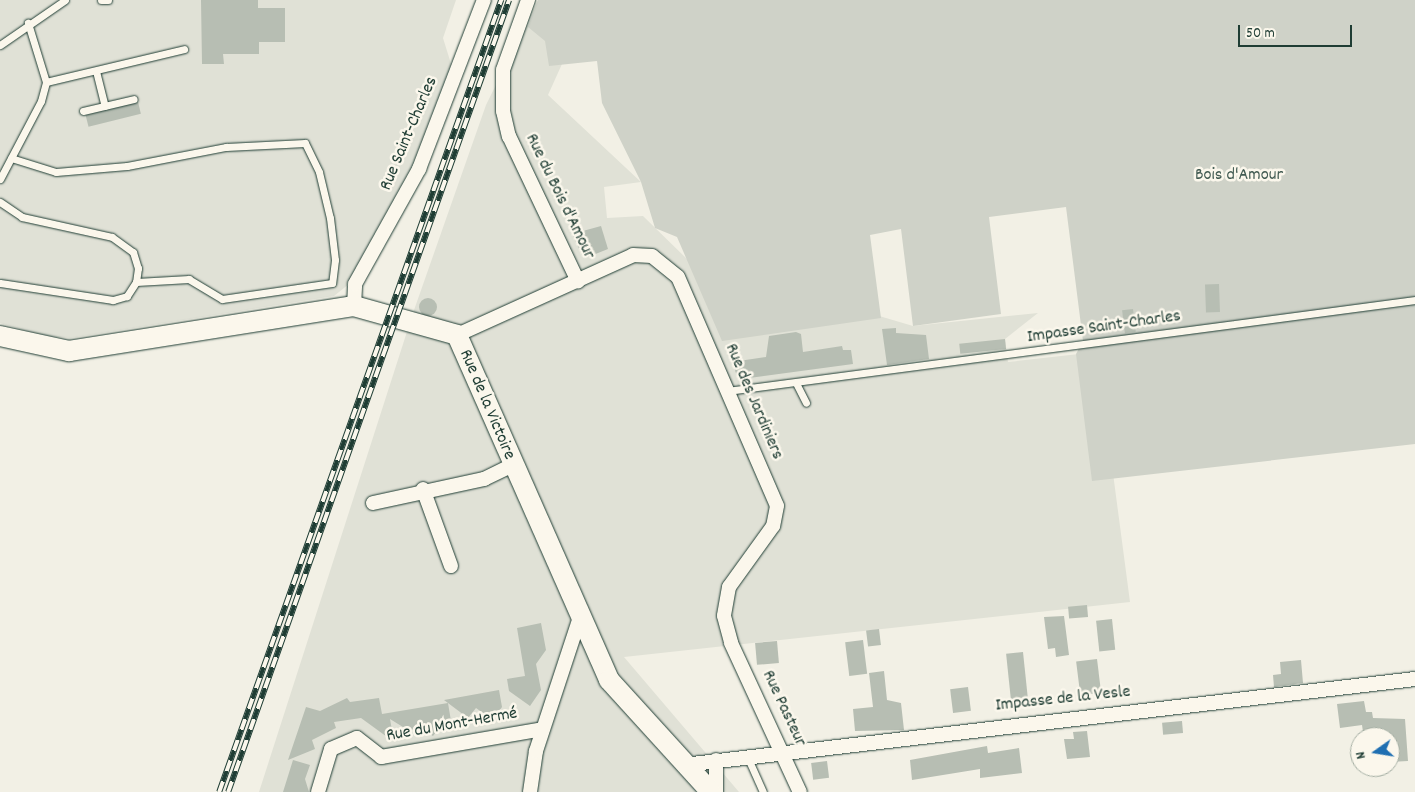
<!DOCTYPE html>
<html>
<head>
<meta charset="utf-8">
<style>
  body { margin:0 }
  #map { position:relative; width:1415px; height:792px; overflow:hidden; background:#f2f0e5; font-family:Dekko,sans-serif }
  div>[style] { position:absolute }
  .built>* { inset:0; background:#e0e1d6 }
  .green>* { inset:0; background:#cfd2c8 }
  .building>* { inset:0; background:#b7beb3; transform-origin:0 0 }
  .round { border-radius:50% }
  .roads { filter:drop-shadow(0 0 1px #1f3d34) drop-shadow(0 0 1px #1f3d34) }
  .lane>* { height:7px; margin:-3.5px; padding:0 3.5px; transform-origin:3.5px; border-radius:3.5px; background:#fbf7ec }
  .street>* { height:14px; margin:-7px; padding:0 7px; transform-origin:7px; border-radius:7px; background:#fbf7ec }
  .secondary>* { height:20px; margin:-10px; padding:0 10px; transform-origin:10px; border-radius:10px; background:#fbf7ec }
  .rail>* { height:5.5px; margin-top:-2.75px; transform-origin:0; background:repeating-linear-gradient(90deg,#fbf7ec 0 11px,#1f3d34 0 22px); box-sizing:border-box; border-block:1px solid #1f3d34 }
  span { translate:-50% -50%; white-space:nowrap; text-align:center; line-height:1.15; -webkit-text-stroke:5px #fbf7ec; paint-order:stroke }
  .street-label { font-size:18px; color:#1f3d34 }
  .park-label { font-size:18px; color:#425b52 }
  .north { position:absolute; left:1350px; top:727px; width:50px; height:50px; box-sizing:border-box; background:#fbf7ec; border:1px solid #a3ada2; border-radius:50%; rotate:257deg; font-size:14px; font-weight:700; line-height:20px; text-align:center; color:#1f3d34 }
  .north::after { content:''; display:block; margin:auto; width:18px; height:22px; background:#1f6fb2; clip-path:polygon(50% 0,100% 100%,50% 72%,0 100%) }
  .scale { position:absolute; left:1238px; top:25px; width:114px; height:22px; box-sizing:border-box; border:2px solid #1f3d34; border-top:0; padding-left:6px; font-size:15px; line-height:18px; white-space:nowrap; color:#1f3d34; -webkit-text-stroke:4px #fbf7ec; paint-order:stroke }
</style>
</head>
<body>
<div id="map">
  <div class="built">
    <div style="clip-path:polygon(0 0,456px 0,443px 38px,452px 67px,407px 187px,349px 284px,334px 296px,71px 338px,44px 336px,0 323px)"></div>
    <div style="clip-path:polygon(538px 0,609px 0,562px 64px,548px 95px,641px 182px,604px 187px,607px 218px,643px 216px,687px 259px,913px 326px,1038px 313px,1005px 339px,1008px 362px,1097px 352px,1130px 602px,624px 657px,739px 792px,259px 792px,413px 313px,486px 105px)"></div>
  </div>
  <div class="green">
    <div style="clip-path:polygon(538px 0,1415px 0,1415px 444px,1092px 481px,1076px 354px,1083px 341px,1066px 207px,989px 217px,1001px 314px,913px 326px,901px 229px,870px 235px,881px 318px,722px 341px,677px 237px,655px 228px,641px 182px,602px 103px,597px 61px,549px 66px,545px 41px,528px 27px)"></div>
  </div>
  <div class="building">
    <div style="clip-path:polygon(201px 0,258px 0,258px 8px,285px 8px,285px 42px,259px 42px,259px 54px,223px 54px,224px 64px,202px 64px)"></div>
    <div style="left:138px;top:102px;width:12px;height:54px;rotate:76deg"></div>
    <div style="clip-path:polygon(601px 226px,608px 249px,588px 257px,582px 255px,572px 234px)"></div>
    <div style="left:1219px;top:284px;width:28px;height:14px;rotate:88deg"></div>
    <div class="round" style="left:419px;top:298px;width:18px;height:18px"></div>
    <div style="left:1133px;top:309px;width:23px;height:11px;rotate:83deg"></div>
    <div style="clip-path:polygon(896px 328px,896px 333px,926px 335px,929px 359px,887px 365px,882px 329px)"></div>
    <div style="clip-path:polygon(796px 332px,801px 334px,803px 352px,842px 346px,843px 350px,851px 350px,853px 364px,742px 379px,737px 376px,732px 362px,766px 357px,769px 336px)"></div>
    <div style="left:1005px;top:339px;width:10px;height:46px;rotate:84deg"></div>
    <div style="left:1087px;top:605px;width:12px;height:19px;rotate:85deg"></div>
    <div style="clip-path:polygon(1064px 616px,1069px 655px,1056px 657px,1055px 648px,1048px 649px,1044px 617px)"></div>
    <div style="left:1112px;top:619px;width:31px;height:16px;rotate:84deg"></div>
    <div style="clip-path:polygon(541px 623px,546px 650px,536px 664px,541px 690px,530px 706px,509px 691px,507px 679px,525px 676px,517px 628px)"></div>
    <div style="left:879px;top:629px;width:16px;height:13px;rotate:83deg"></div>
    <div style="left:863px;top:640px;width:34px;height:18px;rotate:83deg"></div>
    <div style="left:777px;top:641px;width:22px;height:22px;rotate:85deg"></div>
    <div style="left:1023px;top:652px;width:53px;height:17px;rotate:84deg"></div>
    <div style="left:1097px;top:659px;width:34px;height:21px;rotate:83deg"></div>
    <div style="clip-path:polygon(1301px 660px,1303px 683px,1274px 687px,1273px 675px,1281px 674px,1280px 662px)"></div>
    <div style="clip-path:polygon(884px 671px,887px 700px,901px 703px,904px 730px,855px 731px,853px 709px,873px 707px,869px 673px)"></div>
    <div style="left:968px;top:687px;width:24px;height:18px;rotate:83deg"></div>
    <div style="clip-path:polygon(499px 690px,502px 707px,493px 720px,476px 708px,468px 718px,444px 700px)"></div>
    <div style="clip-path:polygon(347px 698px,350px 702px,379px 698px,382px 714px,448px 703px,451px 721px,444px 722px,433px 736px,416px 724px,411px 732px,390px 719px,394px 742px,361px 718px,334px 722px,336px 728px,312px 740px,315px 749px,288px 760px,306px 707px,320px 711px)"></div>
    <div style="clip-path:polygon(1364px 701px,1366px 712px,1372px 712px,1373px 718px,1405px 719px,1408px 761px,1390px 762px,1390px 737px,1373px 737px,1372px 731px,1363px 732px,1362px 725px,1340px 728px,1337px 704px)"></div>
    <div style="left:1182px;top:721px;width:12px;height:20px;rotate:85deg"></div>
    <div style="clip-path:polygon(1087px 731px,1090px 757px,1067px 759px,1064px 739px,1074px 739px,1073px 732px)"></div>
    <div style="clip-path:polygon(987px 746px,988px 753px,1019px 748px,1022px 773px,980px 778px,980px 769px,912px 780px,910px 760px)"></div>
    <div style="clip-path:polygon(293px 760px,310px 765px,305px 779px,309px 792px,283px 792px)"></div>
    <div style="left:827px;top:761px;width:17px;height:16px;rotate:83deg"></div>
  </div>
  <div class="roads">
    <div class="lane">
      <div style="left:101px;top:0;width:7px"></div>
      <div style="left:0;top:45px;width:79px;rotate:-34.7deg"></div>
      <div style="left:96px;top:71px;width:36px;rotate:76deg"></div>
      <div style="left:46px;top:82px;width:142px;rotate:-13.4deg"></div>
      <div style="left:83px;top:111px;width:52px;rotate:-13.2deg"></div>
      <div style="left:11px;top:158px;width:47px;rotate:17.3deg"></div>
      <div style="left:56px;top:172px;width:71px;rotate:-4.8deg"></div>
      <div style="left:127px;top:166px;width:101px;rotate:-10.9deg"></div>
      <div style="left:226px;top:147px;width:79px;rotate:-2.9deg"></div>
      <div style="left:305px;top:143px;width:32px;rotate:64deg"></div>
      <div style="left:319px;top:172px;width:47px;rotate:76.6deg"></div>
      <div style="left:330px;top:218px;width:42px;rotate:83.2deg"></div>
      <div style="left:335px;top:260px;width:23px;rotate:97deg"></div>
      <div style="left:332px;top:283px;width:111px;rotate:171.7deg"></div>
      <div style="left:222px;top:299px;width:39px;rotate:-149deg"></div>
      <div style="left:189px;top:279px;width:53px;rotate:176.8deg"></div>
      <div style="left:0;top:179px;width:88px;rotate:-62.3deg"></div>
      <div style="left:41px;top:101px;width:20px;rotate:-75deg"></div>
      <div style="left:46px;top:82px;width:62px;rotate:-107deg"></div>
      <div style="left:0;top:202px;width:27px;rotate:34deg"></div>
      <div style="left:22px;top:217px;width:92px;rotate:12.5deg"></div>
      <div style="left:112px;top:237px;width:26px;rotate:36deg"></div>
      <div style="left:133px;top:252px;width:17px;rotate:73deg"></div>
      <div style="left:138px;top:268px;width:14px;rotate:98deg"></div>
      <div style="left:136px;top:282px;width:17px;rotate:123deg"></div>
      <div style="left:127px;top:296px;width:15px;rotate:164deg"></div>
      <div style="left:113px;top:300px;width:114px;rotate:-171.4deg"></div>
      <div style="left:796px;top:383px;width:22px;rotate:63deg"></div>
      <div style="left:727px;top:391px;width:694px;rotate:-7.53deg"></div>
      <div style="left:747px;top:756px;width:39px;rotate:66deg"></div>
    </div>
    <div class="street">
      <div style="left:528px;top:0;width:74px;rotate:109.7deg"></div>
      <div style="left:503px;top:70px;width:41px;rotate:90deg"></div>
      <div style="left:503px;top:111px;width:26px;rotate:77deg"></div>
      <div style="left:509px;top:136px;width:161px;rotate:64.6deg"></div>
      <div style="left:354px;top:306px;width:22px;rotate:-87deg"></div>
      <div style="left:355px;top:284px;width:132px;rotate:-60.9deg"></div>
      <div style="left:419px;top:169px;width:181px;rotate:-69deg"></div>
      <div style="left:457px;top:335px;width:193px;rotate:-24.4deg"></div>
      <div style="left:633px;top:255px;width:19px;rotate:3deg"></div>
      <div style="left:652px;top:256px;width:33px;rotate:39deg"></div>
      <div style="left:678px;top:277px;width:249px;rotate:66.6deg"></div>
      <div style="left:777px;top:506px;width:20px;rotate:101deg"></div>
      <div style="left:773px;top:526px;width:75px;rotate:125.8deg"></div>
      <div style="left:729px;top:587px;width:29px;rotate:100deg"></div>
      <div style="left:724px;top:616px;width:28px;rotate:75deg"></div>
      <div style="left:731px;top:643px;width:164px;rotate:65.2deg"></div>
      <div style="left:423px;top:489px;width:82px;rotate:70deg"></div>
      <div style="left:373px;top:503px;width:114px;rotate:-12.2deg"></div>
      <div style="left:484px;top:479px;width:30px;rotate:-26deg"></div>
      <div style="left:684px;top:765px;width:736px;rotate:-6.71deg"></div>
      <div style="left:318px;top:792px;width:45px;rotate:-73.2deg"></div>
      <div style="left:331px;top:749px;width:28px;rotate:-23deg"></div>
      <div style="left:357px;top:738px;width:31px;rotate:38deg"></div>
      <div style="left:381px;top:757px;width:164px;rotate:-9.8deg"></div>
      <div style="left:530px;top:792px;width:41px;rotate:-81.7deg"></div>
      <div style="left:536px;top:751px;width:138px;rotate:-71.8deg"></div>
      <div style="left:716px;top:792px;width:32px;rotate:-90deg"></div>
    </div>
    <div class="secondary">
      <div style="left:0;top:336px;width:71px;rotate:12.3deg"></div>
      <div style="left:69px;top:351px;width:289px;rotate:-9deg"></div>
      <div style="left:354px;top:306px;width:107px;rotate:15.7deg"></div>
      <div style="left:457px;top:335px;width:377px;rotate:66.2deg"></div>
      <div style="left:609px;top:680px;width:151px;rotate:47.7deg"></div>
    </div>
  </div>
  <div class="rail">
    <div style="left:219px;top:792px;width:841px;rotate:-70.4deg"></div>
    <div style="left:228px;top:792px;width:840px;rotate:-70.47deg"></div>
  </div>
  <div class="street-label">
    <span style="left:410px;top:134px;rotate:-67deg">Rue Saint-Charles</span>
    <span style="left:559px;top:197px;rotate:64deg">Rue du Bois d'Amour</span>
    <span style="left:1104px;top:328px;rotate:-8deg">Impasse Saint-Charles</span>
    <span style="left:753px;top:402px;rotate:67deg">Rue des Jardiniers</span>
    <span style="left:486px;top:405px;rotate:67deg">Rue de la Victoire</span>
    <span style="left:1063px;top:700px;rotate:-6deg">Impasse de la Vesle</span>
    <span style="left:783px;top:709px;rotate:65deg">Rue Pasteur</span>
    <span style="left:452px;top:726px;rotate:-10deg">Rue du Mont-Hermé</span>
  </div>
  <div class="park-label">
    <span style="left:1239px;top:176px">Bois d'Amour</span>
  </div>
  <div class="north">N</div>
  <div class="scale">50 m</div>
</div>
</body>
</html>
